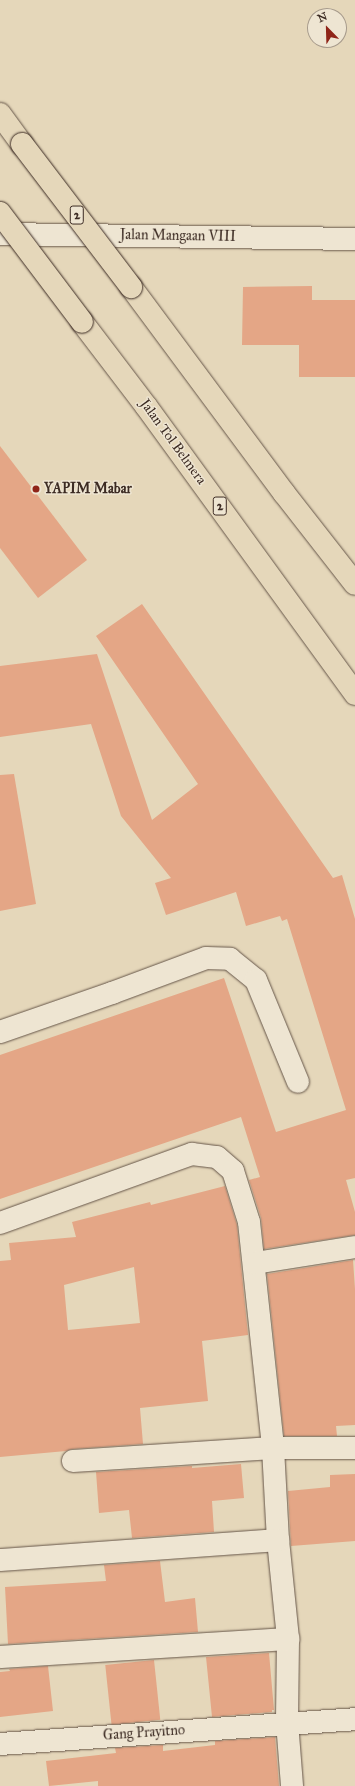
<!DOCTYPE html>
<html>
<head>
<meta charset="utf-8">
<style>
  body { margin:0 }
  #map { position:relative; width:355px; height:1786px; overflow:hidden; background:#e5d7ba; font-family:"IM FELL Great Primer",serif }
  div>[style] { position:absolute }
  .building>* { inset:0; background:#e4a686; transform-origin:0 0 }
  .roads { filter:drop-shadow(0 0 1px #665649) drop-shadow(0 0 1px #665649) }
  .minor>* { height:22px; margin:-11px; padding:0 11px; transform-origin:11px; border-radius:11px; background:#eee5d2 }
  .highway>* { height:22px; margin:-11px; padding:0 11px; transform-origin:11px; border-radius:11px; background:#e5d7ba }
  .bridges { filter:drop-shadow(0 0 1px #3c2b23) drop-shadow(0 0 1px #3c2b23) }
  .highway-bridge>* { height:22px; margin:-11px; padding:0 11px; transform-origin:11px; border-radius:11px; background:#e5d7ba }
  .dots>* { width:11px; height:11px; translate:-50% -50%; box-sizing:border-box; border:2px solid #eee5d2; border-radius:50% }
  span { translate:-50% -50%; white-space:nowrap; text-align:center; line-height:1.15; -webkit-text-stroke:3px #eee5d2; paint-order:stroke }
  .shield-label span { padding:1px 3px; background:#eee5d2; border:1px solid; border-radius:3px; -webkit-text-stroke-width:0 }
  .shield-label { font-size:13px; color:#3c2b23; font-weight:700 }
  .street-label { font-size:14px; color:#3c2b23 }
  .poi-label { font-size:14px; color:#3c2b23; font-weight:700 }
  .left { translate:0 -50%; text-align:left }
  .north { position:absolute; left:307px; top:8px; width:40px; height:40px; box-sizing:border-box; background:#eee5d2; border:1px solid #a79b8c; border-radius:50%; rotate:337deg; font-size:11px; font-weight:700; line-height:16px; text-align:center; color:#3c2b23 }
  .north::after { content:''; display:block; margin:auto; width:14px; height:18px; background:#8f2418; clip-path:polygon(50% 0,100% 100%,50% 72%,0 100%) }
</style>
</head>
<body>
<div id="map">
  <div class="building">
    <div style="clip-path:polygon(312px 286px,312px 300px,355px 300px,355px 377px,299px 377px,299px 345px,242px 345px,243px 287px)"></div>
    <div style="clip-path:polygon(0 446px,87px 560px,38px 598px,0 548px)"></div>
    <div style="clip-path:polygon(142px 604px,333px 878px,342px 875px,355px 919px,355px 1178px,346px 1180px,355px 1212px,355px 1235px,264px 1249px,261px 1218px,249px 1180px,260px 1177px,241px 1117px,0 1199px,0 1055px,224px 978px,276px 1132px,346px 1110px,287px 919px,282px 921px,280px 916px,246px 926px,236px 892px,166px 915px,155px 883px,171px 878px,121px 816px,91px 724px,0 737px,0 666px,97px 654px,152px 820px,198px 784px,96px 636px)"></div>
    <div style="clip-path:polygon(14px 774px,36px 904px,0 911px,0 775px)"></div>
    <div style="clip-path:polygon(evenodd,225px 1186px,237px 1225px,248px 1335px,202px 1341px,208px 1401px,140px 1408px,143px 1444px,72px 1449px,66px 1451px,0 1457px,0 1261px,11px 1260px,9px 1243px,76px 1237px,72px 1222px,150px 1202px,151px 1205px,225px 1186px,134px 1267px,140px 1323px,68px 1330px,64px 1285px,134px 1267px)"></div>
    <div style="clip-path:polygon(353px 1260px,355px 1289px,355px 1425px,336px 1426px,337px 1436px,284px 1436px,267px 1274px)"></div>
    <div style="clip-path:polygon(241px 1464px,244px 1498px,212px 1501px,214px 1532px,132px 1538px,129px 1510px,99px 1513px,96px 1472px,192px 1466px,192px 1468px)"></div>
    <div style="clip-path:polygon(355px 1474px,355px 1541px,291px 1546px,288px 1491px,330px 1487px,330px 1475px)"></div>
    <div style="clip-path:polygon(160px 1561px,165px 1602px,195px 1598px,198px 1632px,8px 1644px,5px 1587px,106px 1581px,104px 1565px)"></div>
    <div style="clip-path:polygon(269px 1653px,274px 1710px,272px 1710px,272px 1712px,212px 1717px,206px 1657px)"></div>
    <div style="left:154px;top:1660px;width:60px;height:49px;rotate:84deg"></div>
    <div style="clip-path:polygon(48px 1666px,53px 1711px,0 1717px,0 1672px,10px 1671px,9px 1669px)"></div>
    <div style="clip-path:polygon(275px 1737px,279px 1786px,98px 1786px,98px 1781px,49px 1786px,46px 1761px,116px 1753px,115px 1748px,163px 1745px,163px 1751px,215px 1745px,215px 1741px)"></div>
  </div>
  <div class="roads">
    <div class="minor">
      <div style="left:0;top:234px;width:355px;rotate:0.8deg"></div>
      <div style="left:0;top:1032px;width:119px;rotate:-19.2deg"></div>
      <div style="left:112px;top:993px;width:100px;rotate:-20.4deg"></div>
      <div style="left:206px;top:958px;width:24px;rotate:2deg"></div>
      <div style="left:230px;top:959px;width:33px;rotate:39deg"></div>
      <div style="left:256px;top:980px;width:110px;rotate:67.6deg"></div>
      <div style="left:0;top:1223px;width:204px;rotate:-19.8deg"></div>
      <div style="left:192px;top:1154px;width:25px;rotate:7deg"></div>
      <div style="left:217px;top:1157px;width:21px;rotate:41deg"></div>
      <div style="left:233px;top:1171px;width:53px;rotate:72.6deg"></div>
      <div style="left:249px;top:1222px;width:227px;rotate:83.9deg"></div>
      <div style="left:273px;top:1448px;width:92px;rotate:86.9deg"></div>
      <div style="left:278px;top:1540px;width:100px;rotate:84.2deg"></div>
      <div style="left:288px;top:1639px;width:83px;rotate:90.7deg"></div>
      <div style="left:287px;top:1722px;width:64px;rotate:85.5deg"></div>
      <div style="left:255px;top:1263px;width:101px;rotate:-9.1deg"></div>
      <div style="left:73px;top:1461px;width:200px;rotate:-3.7deg"></div>
      <div style="left:273px;top:1448px;width:82px"></div>
      <div style="left:0;top:1560px;width:279px;rotate:-4.1deg"></div>
      <div style="left:0;top:1657px;width:289px;rotate:-3.6deg"></div>
      <div style="left:0;top:1744px;width:356px;rotate:-4deg"></div>
    </div>
    <div class="highway">
      <div style="left:0;top:114px;width:37px;rotate:54deg"></div>
      <div style="left:131px;top:287px;width:257px;rotate:53.4deg"></div>
      <div style="left:284px;top:493px;width:115px;rotate:52deg"></div>
      <div style="left:82px;top:322px;width:106px;rotate:52.7deg"></div>
      <div style="left:146px;top:406px;width:356px;rotate:54deg"></div>
    </div>
  </div>
  <div class="bridges">
    <div class="highway-bridge">
      <div style="left:22px;top:144px;width:180px;rotate:52.7deg"></div>
      <div style="left:0;top:213px;width:136px;rotate:53deg"></div>
    </div>
  </div>
  <div class="dots">
    <div style="left:36px;top:489px;background:#8f2418"></div>
  </div>
  <div class="shield-label">
    <span style="left:77px;top:215px">2</span>
    <span style="left:220px;top:506px">2</span>
  </div>
  <div class="street-label">
    <span style="left:178px;top:236px;rotate:1deg">Jalan Mangaan VIII</span>
    <span style="left:173px;top:442px;rotate:54deg">Jalan Tol Belmera</span>
    <span style="left:144px;top:1733px;rotate:-4deg">Gang Prayitno</span>
  </div>
  <div class="poi-label">
    <span class="left" style="left:44px;top:489px">YAPIM Mabar</span>
  </div>
  <div class="north">N</div>
</div>
</body>
</html>
